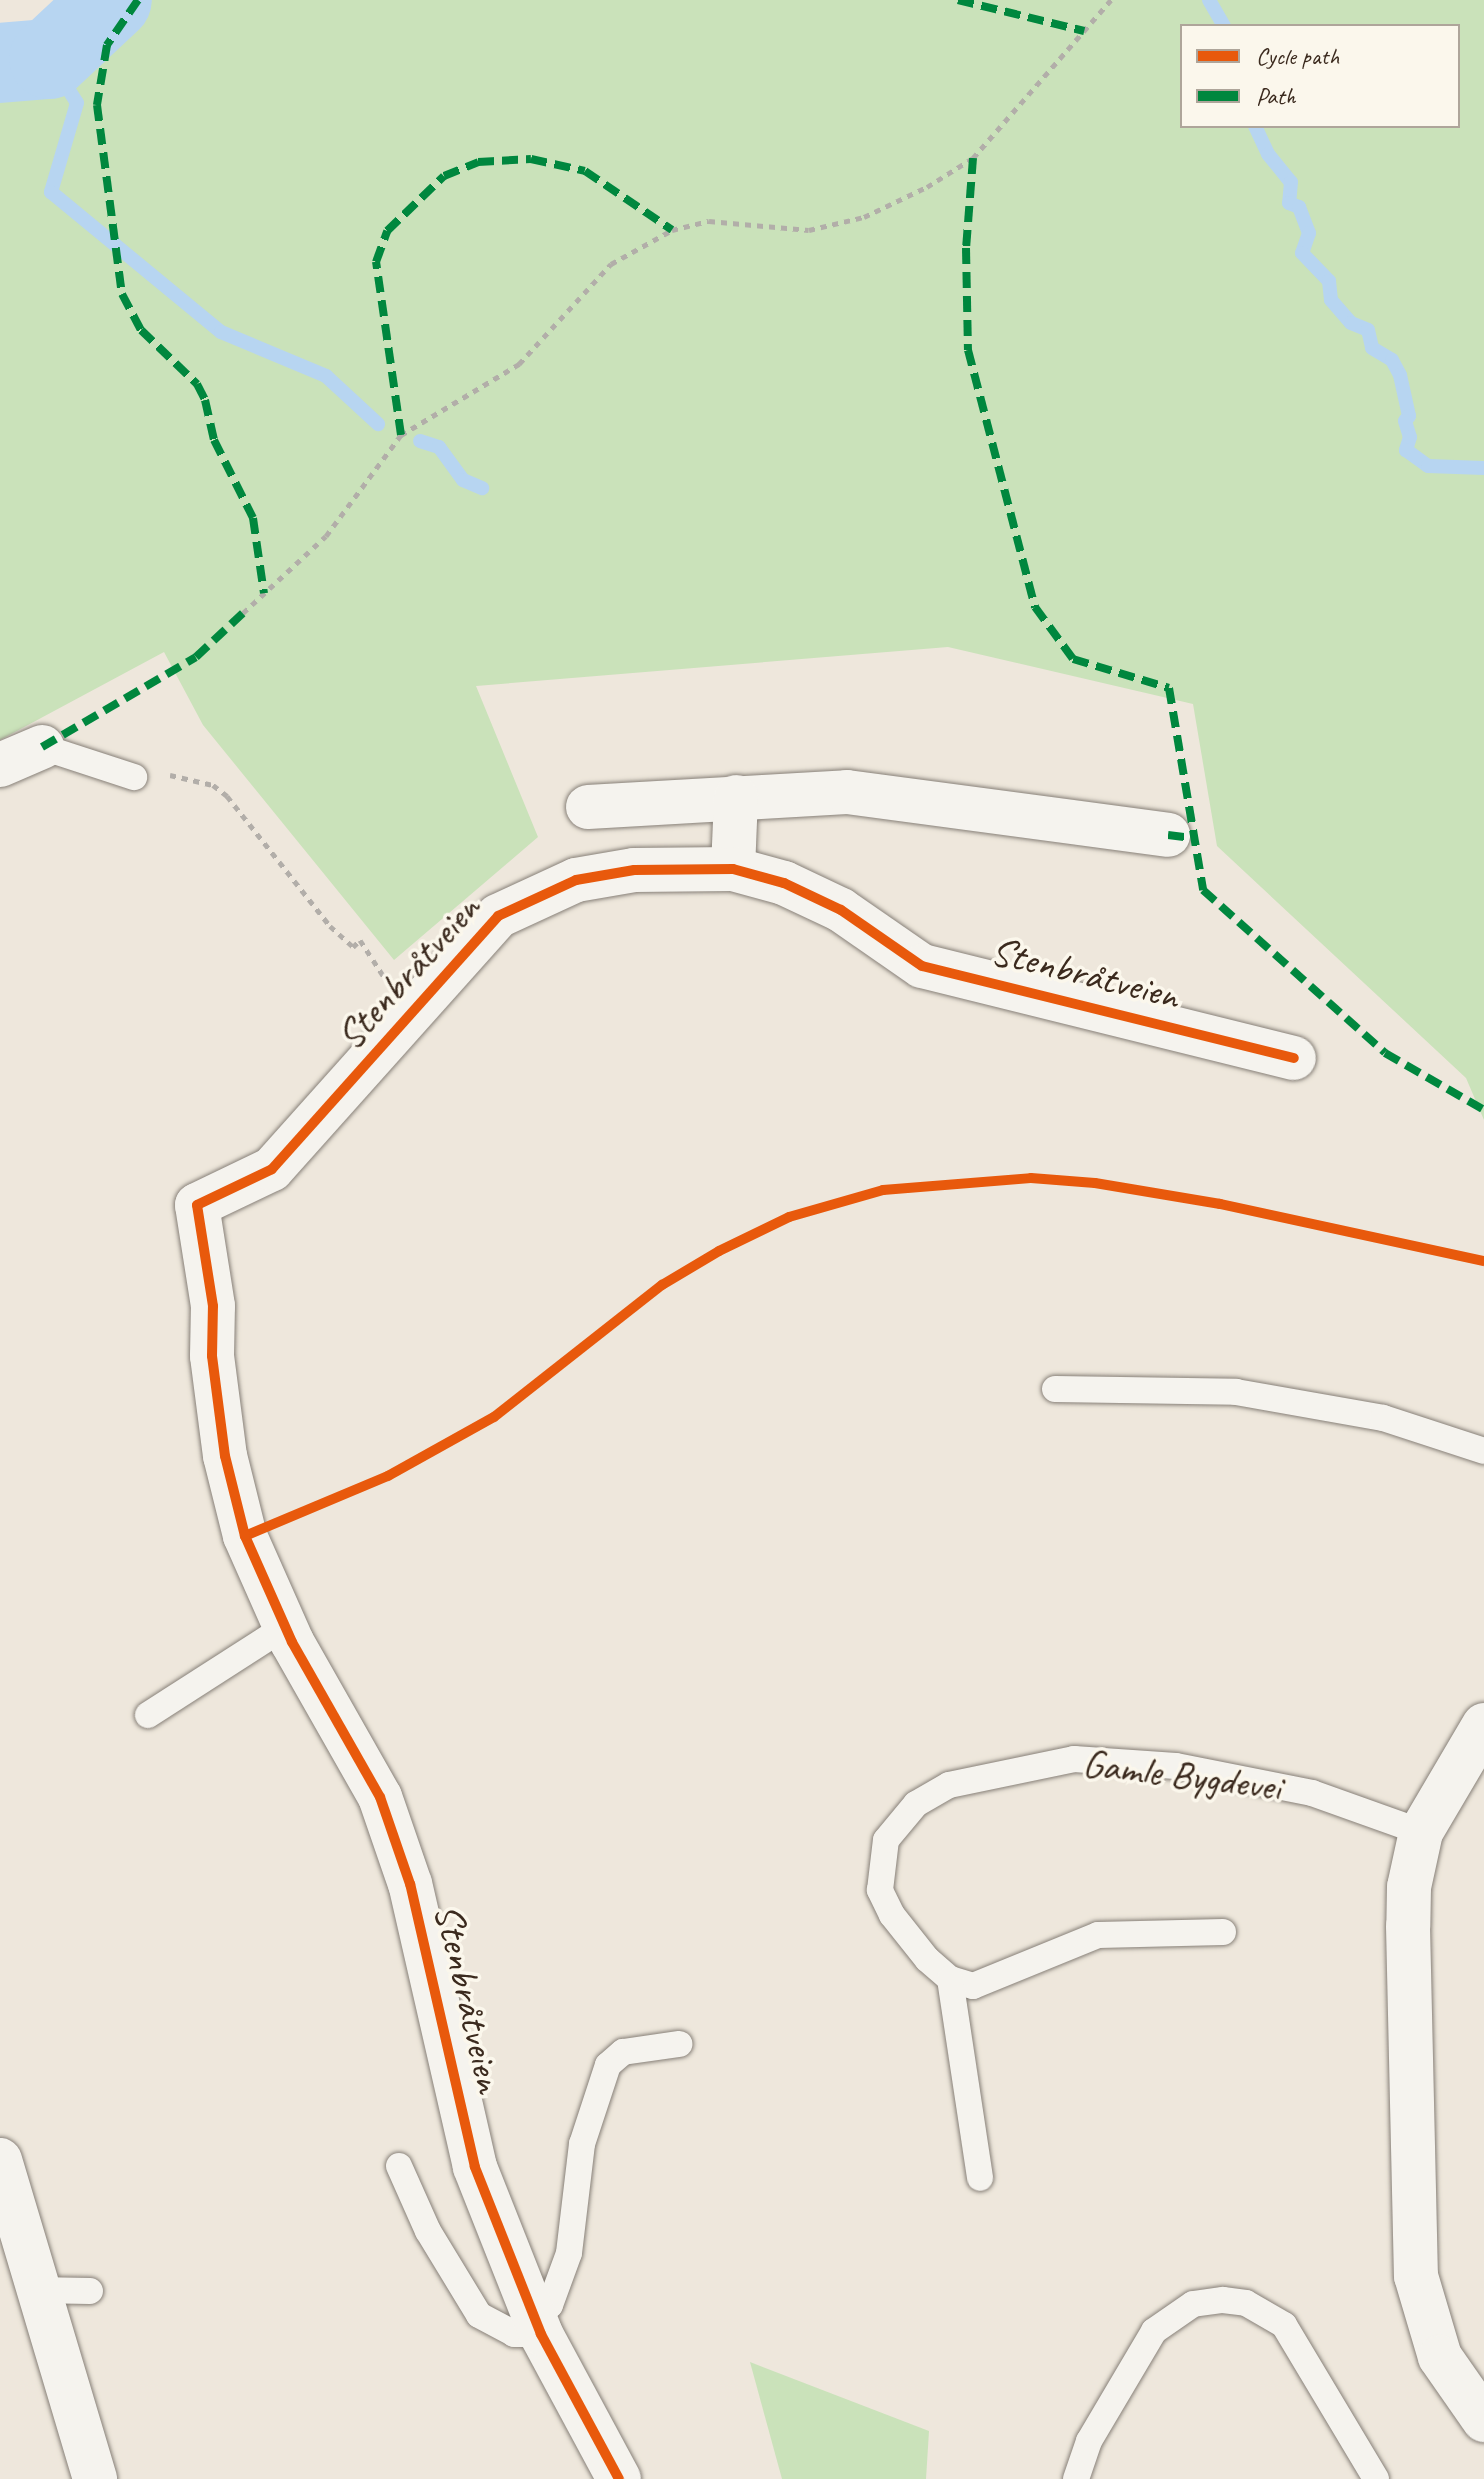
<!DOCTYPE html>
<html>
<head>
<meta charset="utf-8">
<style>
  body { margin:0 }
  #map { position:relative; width:1484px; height:2479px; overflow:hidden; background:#eee7dc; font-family:Caveat,sans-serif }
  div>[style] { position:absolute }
  .green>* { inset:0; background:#cae2ba }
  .stream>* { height:14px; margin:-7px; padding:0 7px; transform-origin:7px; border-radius:7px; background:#b7d5f1 }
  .river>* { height:80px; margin:-40px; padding:0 40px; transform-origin:40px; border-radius:40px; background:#b7d5f1 }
  .path>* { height:5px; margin-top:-2.5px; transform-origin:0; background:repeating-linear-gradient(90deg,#b2aea9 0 6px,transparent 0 12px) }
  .roads { filter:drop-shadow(0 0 2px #878078) drop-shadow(0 0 2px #878078) }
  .lane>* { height:26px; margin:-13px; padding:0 13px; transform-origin:13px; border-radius:13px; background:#f5f3ee }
  .street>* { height:44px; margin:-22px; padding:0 22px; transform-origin:22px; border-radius:22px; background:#f5f3ee }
  .quiet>* { height:8px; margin-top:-4px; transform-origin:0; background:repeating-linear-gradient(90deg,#00873e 0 16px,transparent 0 24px) }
  .cycleway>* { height:10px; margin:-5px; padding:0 5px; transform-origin:5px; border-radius:5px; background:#e8590c }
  span { translate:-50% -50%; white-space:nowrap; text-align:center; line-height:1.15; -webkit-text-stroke:7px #fbf7ec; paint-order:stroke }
  .street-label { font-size:40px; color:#3b2a1e }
  .legend { position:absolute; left:1180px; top:24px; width:280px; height:104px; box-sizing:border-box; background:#fbf7ec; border:2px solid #aea59a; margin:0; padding:10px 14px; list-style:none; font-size:24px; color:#3b2a1e }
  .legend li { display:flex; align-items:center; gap:16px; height:40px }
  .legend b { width:40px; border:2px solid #aea59a }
</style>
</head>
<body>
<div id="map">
  <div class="green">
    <div style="clip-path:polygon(evenodd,86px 0,1484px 0,1484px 1120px,1466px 1078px,1217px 846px,1193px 704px,948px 647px,476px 686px,538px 837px,394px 960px,203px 725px,164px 652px,0 740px,0 39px,60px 29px,86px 0,1182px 26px,1458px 26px,1458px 126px,1182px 126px,1182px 26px)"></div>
    <div style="clip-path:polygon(750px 2362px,929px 2431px,926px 2479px,782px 2479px)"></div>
  </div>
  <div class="stream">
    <div style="left:1209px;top:0;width:30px;rotate:60deg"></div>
    <div style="left:49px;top:59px;width:52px;rotate:57.5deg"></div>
    <div style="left:77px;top:103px;width:93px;rotate:106.3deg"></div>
    <div style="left:51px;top:192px;width:220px;rotate:39.5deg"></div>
    <div style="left:221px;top:332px;width:114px;rotate:22.7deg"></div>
    <div style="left:326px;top:376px;width:71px;rotate:42.7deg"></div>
    <div style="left:1255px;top:126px;width:31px;rotate:65deg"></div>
    <div style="left:1268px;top:154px;width:36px;rotate:51deg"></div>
    <div style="left:1291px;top:182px;width:21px;rotate:95deg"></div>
    <div style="left:1289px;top:203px;width:11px;rotate:22deg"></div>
    <div style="left:1299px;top:207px;width:28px;rotate:69deg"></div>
    <div style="left:1309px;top:233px;width:21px;rotate:109deg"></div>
    <div style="left:1302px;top:253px;width:39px;rotate:46deg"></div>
    <div style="left:1329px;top:281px;width:19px;rotate:84deg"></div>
    <div style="left:1331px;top:300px;width:30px;rotate:49deg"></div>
    <div style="left:1351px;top:323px;width:18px;rotate:22deg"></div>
    <div style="left:1368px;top:330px;width:18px;rotate:77deg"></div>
    <div style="left:1372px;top:348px;width:23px;rotate:31deg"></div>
    <div style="left:1392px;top:360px;width:17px;rotate:62deg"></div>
    <div style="left:1400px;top:375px;width:42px;rotate:77.6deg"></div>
    <div style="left:1409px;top:416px;width:6px;rotate:129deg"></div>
    <div style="left:1405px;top:421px;width:17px;rotate:73deg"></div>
    <div style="left:1410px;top:437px;width:14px;rotate:107deg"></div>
    <div style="left:1406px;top:450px;width:27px;rotate:36deg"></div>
    <div style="left:1428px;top:466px;width:56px;rotate:2deg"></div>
    <div style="left:420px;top:441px;width:20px;rotate:18deg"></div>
    <div style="left:439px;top:447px;width:41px;rotate:54deg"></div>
    <div style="left:463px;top:480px;width:21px;rotate:23deg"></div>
  </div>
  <div class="river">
    <div style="left:0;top:63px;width:49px;rotate:-4.7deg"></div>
    <div style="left:49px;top:59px;width:86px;rotate:-43.1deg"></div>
  </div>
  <div class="path">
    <div style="left:243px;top:613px;width:113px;rotate:-42.9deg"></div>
    <div style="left:326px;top:536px;width:126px;rotate:-53.4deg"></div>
    <div style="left:401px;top:435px;width:138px;rotate:-31deg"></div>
    <div style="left:519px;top:364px;width:136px;rotate:-47.4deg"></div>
    <div style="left:611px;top:264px;width:70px;rotate:-29.1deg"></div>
    <div style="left:672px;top:230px;width:38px;rotate:-14deg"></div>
    <div style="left:709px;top:221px;width:100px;rotate:5.1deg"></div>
    <div style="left:809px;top:230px;width:57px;rotate:-13.3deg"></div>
    <div style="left:864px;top:217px;width:70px;rotate:-25.5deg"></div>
    <div style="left:927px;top:187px;width:54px;rotate:-32.2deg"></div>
    <div style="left:973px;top:158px;width:210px;rotate:-48.9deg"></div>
    <div style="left:170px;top:775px;width:44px;rotate:13.1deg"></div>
    <div style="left:213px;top:785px;width:18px;rotate:38deg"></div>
    <div style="left:227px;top:796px;width:166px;rotate:51.6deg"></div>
    <div style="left:330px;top:926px;width:31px;rotate:42deg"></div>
    <div style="left:353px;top:947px;width:10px;rotate:-45deg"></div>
    <div style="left:360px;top:940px;width:44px;rotate:57deg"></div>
  </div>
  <div class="roads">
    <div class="lane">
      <div style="left:42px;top:747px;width:97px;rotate:18.1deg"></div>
      <div style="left:1055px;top:1389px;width:181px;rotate:0.9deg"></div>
      <div style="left:1236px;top:1392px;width:149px;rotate:10deg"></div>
      <div style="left:1383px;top:1418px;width:106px;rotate:18.1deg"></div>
      <div style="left:148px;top:1715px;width:163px;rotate:-32.7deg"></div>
      <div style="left:1223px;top:1932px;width:125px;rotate:178.6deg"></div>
      <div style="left:1098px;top:1935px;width:135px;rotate:157.8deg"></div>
      <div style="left:973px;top:1986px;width:24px;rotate:-163deg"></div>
      <div style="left:950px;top:1979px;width:30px;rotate:-139deg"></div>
      <div style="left:927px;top:1959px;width:56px;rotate:-128.5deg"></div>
      <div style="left:892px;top:1915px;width:28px;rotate:-116deg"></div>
      <div style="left:880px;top:1890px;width:50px;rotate:-83.2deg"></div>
      <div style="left:886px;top:1840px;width:47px;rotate:-50.2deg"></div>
      <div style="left:916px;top:1804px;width:38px;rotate:-30deg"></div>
      <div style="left:949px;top:1785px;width:128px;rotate:-11.7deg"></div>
      <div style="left:1074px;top:1759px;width:102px;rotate:3.9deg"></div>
      <div style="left:1176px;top:1766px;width:139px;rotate:11.2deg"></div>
      <div style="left:1312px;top:1793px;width:116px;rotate:19.7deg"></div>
      <div style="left:950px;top:1979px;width:201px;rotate:81.4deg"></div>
      <div style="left:399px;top:2166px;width:71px;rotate:66deg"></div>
      <div style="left:428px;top:2231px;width:98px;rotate:58.7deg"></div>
      <div style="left:479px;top:2315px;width:40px;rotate:28deg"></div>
      <div style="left:514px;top:2334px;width:27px"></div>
      <div style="left:35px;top:2290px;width:55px;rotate:1deg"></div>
      <div style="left:535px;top:2320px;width:21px;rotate:-45deg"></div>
      <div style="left:550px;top:2305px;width:55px;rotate:-69.9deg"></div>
      <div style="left:569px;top:2253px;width:110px;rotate:-83.2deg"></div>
      <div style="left:582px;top:2144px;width:83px;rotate:-71.8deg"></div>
      <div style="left:608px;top:2065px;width:20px;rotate:-41deg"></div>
      <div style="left:623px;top:2052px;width:57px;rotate:-8.1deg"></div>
      <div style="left:1076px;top:2479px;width:40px;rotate:-71.1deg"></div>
      <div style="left:1089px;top:2441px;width:128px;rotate:-59.4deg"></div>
      <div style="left:1154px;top:2331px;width:47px;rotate:-34.7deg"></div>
      <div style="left:1193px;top:2304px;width:30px;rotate:-8deg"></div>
      <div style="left:1223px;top:2300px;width:23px;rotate:7deg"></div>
      <div style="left:1246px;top:2303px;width:44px;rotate:30.1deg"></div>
      <div style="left:1284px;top:2325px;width:179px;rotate:59.1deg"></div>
    </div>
    <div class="street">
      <div style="left:0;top:765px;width:46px;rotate:-23.2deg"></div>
      <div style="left:588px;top:807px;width:259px;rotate:-3.3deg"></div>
      <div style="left:847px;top:792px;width:324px;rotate:7.6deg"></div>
      <div style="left:733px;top:869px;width:72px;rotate:-87.6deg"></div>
      <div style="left:1484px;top:1725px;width:124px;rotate:120.5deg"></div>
      <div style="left:1421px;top:1832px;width:56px;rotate:102.3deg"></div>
      <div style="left:1409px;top:1887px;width:39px;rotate:91deg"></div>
      <div style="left:1408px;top:1926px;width:350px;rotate:88.7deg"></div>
      <div style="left:1416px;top:2276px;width:84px;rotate:73.5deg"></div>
      <div style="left:1440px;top:2357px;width:77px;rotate:55.1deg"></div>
      <div style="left:0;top:2160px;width:333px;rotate:73.4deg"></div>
      <div style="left:619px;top:2479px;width:165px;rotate:-118.3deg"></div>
      <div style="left:541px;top:2334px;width:180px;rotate:-111.6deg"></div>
      <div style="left:475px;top:2167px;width:290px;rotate:-102.9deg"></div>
      <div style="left:410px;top:1884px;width:92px;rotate:-109deg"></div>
      <div style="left:380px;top:1797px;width:178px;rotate:-119.6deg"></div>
      <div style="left:292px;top:1642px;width:116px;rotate:-113.9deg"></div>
      <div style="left:245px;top:1536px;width:82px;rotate:-104deg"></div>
      <div style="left:225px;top:1456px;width:101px;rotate:-97.4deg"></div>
      <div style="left:212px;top:1356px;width:50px;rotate:-88.9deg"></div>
      <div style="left:213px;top:1306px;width:102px;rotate:-99deg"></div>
      <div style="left:197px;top:1205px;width:83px;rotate:-25.6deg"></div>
      <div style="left:272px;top:1169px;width:339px;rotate:-48.2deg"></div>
      <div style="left:498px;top:916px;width:86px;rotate:-24.8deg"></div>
      <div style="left:576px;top:880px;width:59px;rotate:-9.8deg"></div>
      <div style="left:634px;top:870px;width:99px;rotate:-0.6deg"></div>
      <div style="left:733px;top:869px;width:53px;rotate:15.4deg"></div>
      <div style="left:784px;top:883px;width:63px;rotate:25.3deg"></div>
      <div style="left:841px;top:910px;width:98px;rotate:34.7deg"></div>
      <div style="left:922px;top:966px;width:383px;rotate:13.9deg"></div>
    </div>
  </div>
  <div class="quiet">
    <div style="left:138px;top:0;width:55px;rotate:124.6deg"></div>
    <div style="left:107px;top:45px;width:61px;rotate:99.5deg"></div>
    <div style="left:97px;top:105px;width:191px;rotate:82.5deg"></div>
    <div style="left:122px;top:294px;width:41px;rotate:62.2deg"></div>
    <div style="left:141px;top:330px;width:78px;rotate:44deg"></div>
    <div style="left:197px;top:384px;width:18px;rotate:63deg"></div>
    <div style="left:205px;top:400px;width:41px;rotate:77.3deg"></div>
    <div style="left:214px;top:440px;width:87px;rotate:63.4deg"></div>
    <div style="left:253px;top:518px;width:76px;rotate:81.7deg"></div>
    <div style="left:958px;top:0;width:130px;rotate:13.8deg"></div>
    <div style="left:973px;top:158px;width:90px;rotate:94.4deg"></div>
    <div style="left:966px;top:248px;width:102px;rotate:88.9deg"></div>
    <div style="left:968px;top:350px;width:266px;rotate:75.4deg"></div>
    <div style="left:1035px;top:607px;width:64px;rotate:53.8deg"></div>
    <div style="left:1073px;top:659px;width:100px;rotate:16.8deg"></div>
    <div style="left:1169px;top:688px;width:205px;rotate:80.4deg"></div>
    <div style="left:1203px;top:890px;width:244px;rotate:41.8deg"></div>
    <div style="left:1385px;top:1053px;width:114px;rotate:29.9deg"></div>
    <div style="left:401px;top:435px;width:175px;rotate:-98.2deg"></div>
    <div style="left:376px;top:262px;width:33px;rotate:-70deg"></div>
    <div style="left:387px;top:231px;width:79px;rotate:-44deg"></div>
    <div style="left:444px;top:176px;width:37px;rotate:-22deg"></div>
    <div style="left:478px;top:162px;width:53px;rotate:-3.2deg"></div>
    <div style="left:531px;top:159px;width:55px;rotate:12.5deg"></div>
    <div style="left:585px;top:171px;width:105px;rotate:34.1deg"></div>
    <div style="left:42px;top:747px;width:178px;rotate:-30.3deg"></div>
    <div style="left:196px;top:657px;width:64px;rotate:-43.1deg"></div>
    <div style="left:1168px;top:835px;width:26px;rotate:7deg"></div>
  </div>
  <div class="cycleway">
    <div style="left:245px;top:1536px;width:155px;rotate:-22.8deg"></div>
    <div style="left:388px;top:1476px;width:121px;rotate:-29.1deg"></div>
    <div style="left:494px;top:1417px;width:214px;rotate:-38.2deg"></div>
    <div style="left:662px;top:1285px;width:66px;rotate:-30.8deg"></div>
    <div style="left:719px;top:1251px;width:78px;rotate:-25.9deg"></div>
    <div style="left:789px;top:1217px;width:98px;rotate:-16deg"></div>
    <div style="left:883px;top:1190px;width:148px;rotate:-4.6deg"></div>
    <div style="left:1031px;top:1178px;width:64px;rotate:4.5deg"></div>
    <div style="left:1095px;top:1183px;width:127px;rotate:9.5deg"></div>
    <div style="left:1220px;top:1204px;width:270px;rotate:12.2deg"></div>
    <div style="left:619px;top:2479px;width:165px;rotate:-118.3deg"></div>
    <div style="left:541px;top:2334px;width:180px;rotate:-111.6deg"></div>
    <div style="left:475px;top:2167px;width:290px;rotate:-102.9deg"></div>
    <div style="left:410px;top:1884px;width:92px;rotate:-109deg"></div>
    <div style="left:380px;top:1797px;width:178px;rotate:-119.6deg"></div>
    <div style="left:292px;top:1642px;width:116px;rotate:-113.9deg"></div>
    <div style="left:245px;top:1536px;width:82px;rotate:-104deg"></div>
    <div style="left:225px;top:1456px;width:101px;rotate:-97.4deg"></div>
    <div style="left:212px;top:1356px;width:50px;rotate:-88.9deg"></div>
    <div style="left:213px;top:1306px;width:102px;rotate:-99deg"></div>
    <div style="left:197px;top:1205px;width:83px;rotate:-25.6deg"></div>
    <div style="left:272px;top:1169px;width:339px;rotate:-48.2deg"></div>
    <div style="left:498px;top:916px;width:86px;rotate:-24.8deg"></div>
    <div style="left:576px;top:880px;width:59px;rotate:-9.8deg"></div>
    <div style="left:634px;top:870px;width:99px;rotate:-0.6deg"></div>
    <div style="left:733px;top:869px;width:53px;rotate:15.4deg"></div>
    <div style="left:784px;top:883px;width:63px;rotate:25.3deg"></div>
    <div style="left:841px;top:910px;width:98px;rotate:34.7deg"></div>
    <div style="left:922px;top:966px;width:383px;rotate:13.9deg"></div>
  </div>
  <div class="street-label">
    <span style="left:408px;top:972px;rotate:-48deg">Stenbråtveien</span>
    <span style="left:1085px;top:973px;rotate:14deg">Stenbråtveien</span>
    <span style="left:1182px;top:1775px;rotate:7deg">Gamle Bygdevei</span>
    <span style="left:469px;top:1998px;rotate:77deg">Stenbråtveien</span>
  </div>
  <ul class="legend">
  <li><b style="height:10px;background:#e8590c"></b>Cycle path</li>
  <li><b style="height:10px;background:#00873e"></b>Path</li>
  </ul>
</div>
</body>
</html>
